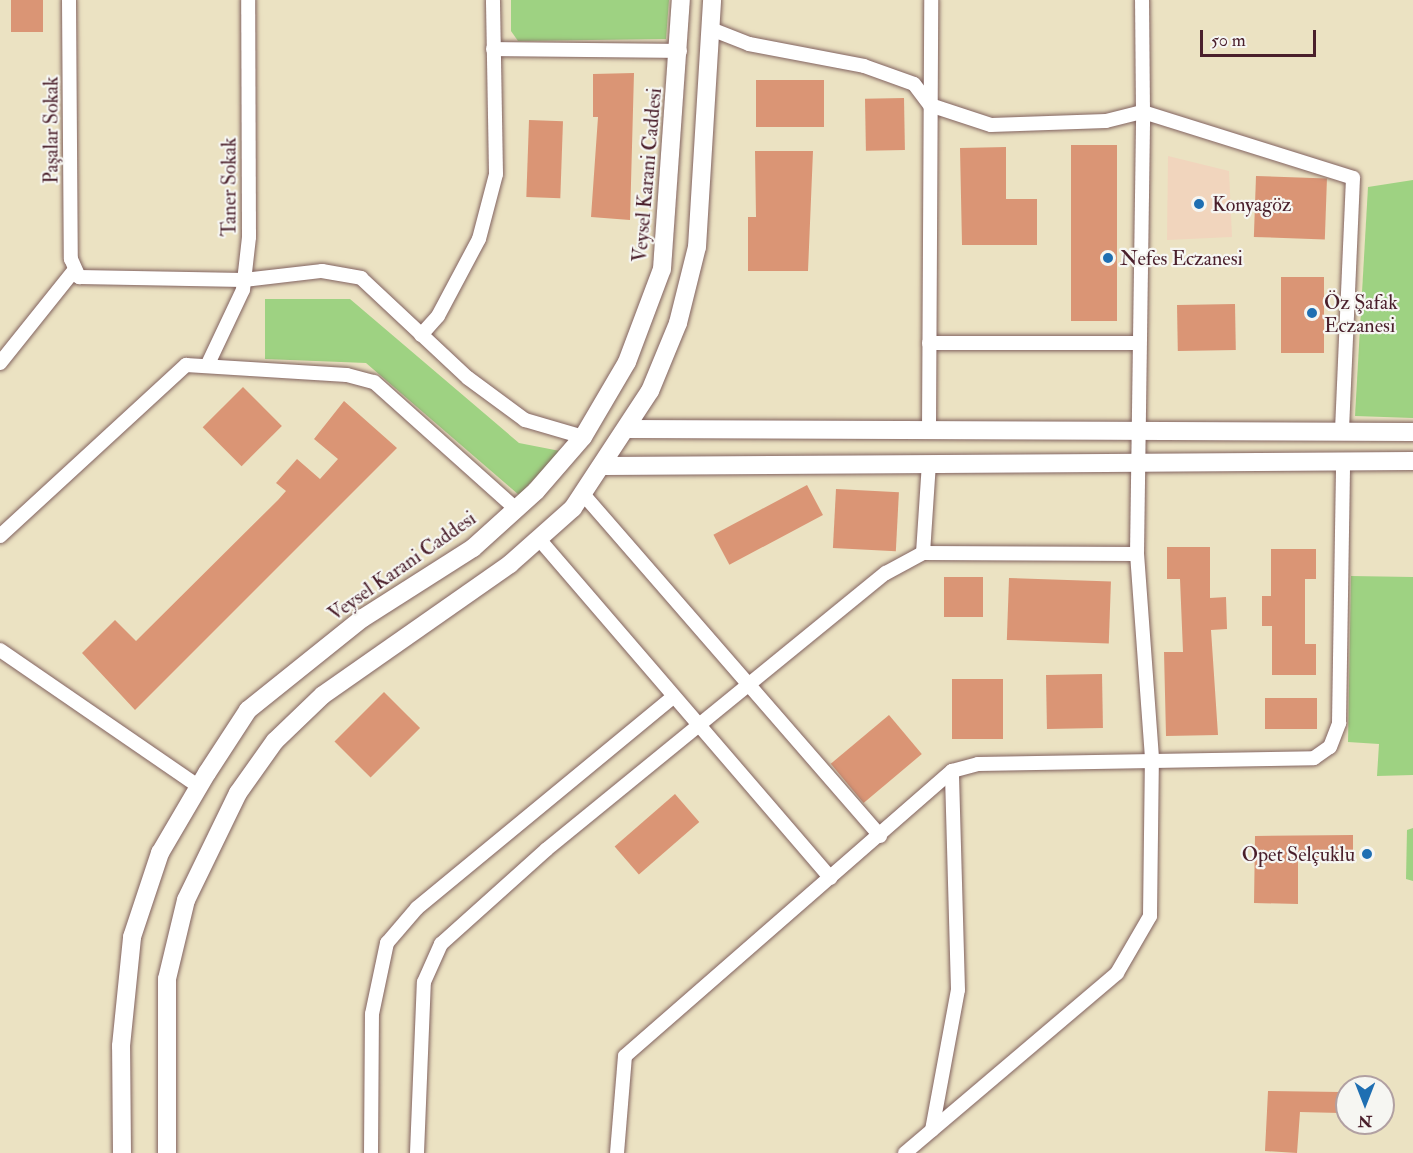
<!DOCTYPE html>
<html>
<head>
<meta charset="utf-8">
<style>
  body { margin:0 }
  #map { position:relative; width:1413px; height:1153px; overflow:hidden; background:#ebe2c2; font-family:"IM FELL Double Pica",serif }
  div>[style] { position:absolute }
  .built>* { inset:0; background:#f1d5bd }
  .green>* { inset:0; background:#9ed282 }
  .building>* { inset:0; background:#da9575; transform-origin:0 0 }
  .roads { filter:drop-shadow(0 0 2px #826360) drop-shadow(0 0 2px #826360) }
  .street>* { height:14px; margin:-7px; padding:0 7px; transform-origin:7px; border-radius:7px; background:#fff }
  .secondary>* { height:18px; margin:-9px; padding:0 9px; transform-origin:9px; border-radius:9px; background:#fff }
  .dots>* { width:16px; height:16px; translate:-50% -50%; box-sizing:border-box; border:3px solid #f6f6f2; border-radius:50% }
  span { translate:-50% -50%; white-space:nowrap; text-align:center; line-height:1.15; -webkit-text-stroke:4.5px #f6f6f2; paint-order:stroke }
  .street-label { font-size:20px; color:#4a1f2b }
  .poi-label { font-size:20px; color:#4a1f2b }
  .left { translate:0 -50%; text-align:left }
  .right { translate:-100% -50%; text-align:right }
  .north { position:absolute; left:1335px; top:1075px; width:60px; height:60px; box-sizing:border-box; background:#f6f6f2; border:2px solid #b1a0a2; border-radius:50%; rotate:180deg; font-size:16px; font-weight:700; line-height:24px; text-align:center; color:#4a1f2b }
  .north::after { content:''; display:block; margin:auto; width:21px; height:27px; background:#1f6fb2; clip-path:polygon(50% 0,100% 100%,50% 72%,0 100%) }
  .scale { position:absolute; left:1200px; top:30px; width:116px; height:27px; box-sizing:border-box; border:3px solid #4a1f2b; border-top:0; padding-left:8px; font-size:18px; line-height:21px; white-space:nowrap; color:#4a1f2b; -webkit-text-stroke:4px #f6f6f2; paint-order:stroke }
</style>
</head>
<body>
<div id="map">
  <div class="built">
    <div style="clip-path:polygon(1168px 156px,1229px 171px,1232px 237px,1167px 240px)"></div>
  </div>
  <div class="green">
    <div style="clip-path:polygon(511px 0,669px 0,666px 39px,518px 41px,511px 31px)"></div>
    <div style="clip-path:polygon(1413px 180px,1413px 418px,1355px 416px,1368px 187px)"></div>
    <div style="clip-path:polygon(265px 299px,350px 299px,519px 443px,560px 451px,519px 495px,366px 363px,265px 359px)"></div>
    <div style="clip-path:polygon(1351px 576px,1413px 577px,1413px 775px,1377px 776px,1379px 744px,1348px 742px)"></div>
    <div style="clip-path:polygon(1413px 828px,1413px 881px,1406px 879px,1407px 830px)"></div>
  </div>
  <div class="building">
    <div style="left:11px;top:0;width:32px;height:32px"></div>
    <div style="clip-path:polygon(634px 73px,630px 220px,591px 217px,598px 117px,593px 117px,593px 74px)"></div>
    <div style="left:756px;top:80px;width:68px;height:47px"></div>
    <div style="left:904px;top:98px;width:52px;height:39px;rotate:89deg"></div>
    <div style="left:529px;top:120px;width:34px;height:77px;rotate:2deg"></div>
    <div style="left:1071px;top:145px;width:46px;height:176px"></div>
    <div style="clip-path:polygon(1006px 147px,1006px 199px,1037px 199px,1037px 245px,962px 245px,960px 148px)"></div>
    <div style="clip-path:polygon(755px 151px,813px 151px,808px 271px,748px 271px,748px 217px,756px 217px)"></div>
    <div style="left:1256px;top:176px;width:71px;height:61px;rotate:2deg"></div>
    <div style="left:1281px;top:277px;width:43px;height:76px"></div>
    <div style="left:1235px;top:304px;width:46px;height:58px;rotate:89deg"></div>
    <div style="left:243px;top:387px;width:55px;height:57px;rotate:45deg"></div>
    <div style="clip-path:polygon(344px 401px,397px 448px,135px 710px,82px 653px,115px 620px,136px 641px,278px 500px,286px 491px,276px 483px,297px 459px,320px 479px,338px 459px,314px 439px)"></div>
    <div style="left:807px;top:485px;width:34px;height:106px;rotate:62deg"></div>
    <div style="left:836px;top:489px;width:63px;height:59px;rotate:3deg"></div>
    <div style="clip-path:polygon(1167px 547px,1210px 547px,1210px 598px,1226px 597px,1227px 629px,1211px 630px,1218px 735px,1166px 736px,1164px 652px,1183px 652px,1180px 579px,1167px 579px)"></div>
    <div style="clip-path:polygon(1271px 549px,1316px 549px,1316px 579px,1305px 579px,1305px 644px,1316px 644px,1316px 675px,1272px 675px,1272px 626px,1262px 626px,1262px 596px,1271px 596px)"></div>
    <div style="left:944px;top:577px;width:39px;height:40px"></div>
    <div style="left:1009px;top:578px;width:102px;height:62px;rotate:2deg"></div>
    <div style="left:1102px;top:674px;width:54px;height:56px;rotate:89deg"></div>
    <div style="left:952px;top:679px;width:51px;height:60px"></div>
    <div style="left:384px;top:692px;width:51px;height:70px;rotate:45deg"></div>
    <div style="left:1265px;top:698px;width:52px;height:31px"></div>
    <div style="left:889px;top:715px;width:51px;height:76px;rotate:50deg"></div>
    <div style="left:675px;top:794px;width:37px;height:80px;rotate:49deg"></div>
    <div style="clip-path:polygon(1353px 835px,1353px 861px,1298px 861px,1298px 904px,1254px 903px,1255px 836px)"></div>
    <div style="clip-path:polygon(1268px 1091px,1341px 1092px,1340px 1113px,1300px 1112px,1297px 1153px,1265px 1151px)"></div>
  </div>
  <div class="roads">
    <div class="street">
      <div style="left:69px;top:0;width:259px;rotate:89.6deg"></div>
      <div style="left:71px;top:259px;width:20px;rotate:66deg"></div>
      <div style="left:79px;top:277px;width:165px;rotate:1deg"></div>
      <div style="left:244px;top:280px;width:79px;rotate:-6.6deg"></div>
      <div style="left:322px;top:271px;width:40px;rotate:10deg"></div>
      <div style="left:361px;top:278px;width:146px;rotate:43.1deg"></div>
      <div style="left:468px;top:378px;width:71px;rotate:36.4deg"></div>
      <div style="left:525px;top:420px;width:60px;rotate:16.3deg"></div>
      <div style="left:711px;top:29px;width:41px;rotate:21.5deg"></div>
      <div style="left:749px;top:44px;width:117px;rotate:10.8deg"></div>
      <div style="left:864px;top:66px;width:53px;rotate:19.8deg"></div>
      <div style="left:914px;top:84px;width:26px;rotate:53deg"></div>
      <div style="left:930px;top:105px;width:64px;rotate:18.2deg"></div>
      <div style="left:991px;top:125px;width:115px;rotate:-2deg"></div>
      <div style="left:1106px;top:121px;width:38px;rotate:-14deg"></div>
      <div style="left:1143px;top:112px;width:112px;rotate:-90.5deg"></div>
      <div style="left:493px;top:49px;width:187px;rotate:0.6deg"></div>
      <div style="left:421px;top:335px;width:25px;rotate:-48deg"></div>
      <div style="left:438px;top:316px;width:87px;rotate:-62deg"></div>
      <div style="left:479px;top:239px;width:67px;rotate:-75.3deg"></div>
      <div style="left:496px;top:174px;width:174px;rotate:-91deg"></div>
      <div style="left:929px;top:343px;width:210px"></div>
      <div style="left:0;top:363px;width:117px;rotate:-51.3deg"></div>
      <div style="left:207px;top:366px;width:84px;rotate:-64.7deg"></div>
      <div style="left:243px;top:290px;width:53px;rotate:-83.5deg"></div>
      <div style="left:249px;top:237px;width:237px;rotate:-90.2deg"></div>
      <div style="left:929px;top:430px;width:430px;rotate:-89.7deg"></div>
      <div style="left:583px;top:494px;width:453px;rotate:49deg"></div>
      <div style="left:0;top:536px;width:253px;rotate:-42.6deg"></div>
      <div style="left:186px;top:365px;width:161px;rotate:3.6deg"></div>
      <div style="left:347px;top:375px;width:28px;rotate:15deg"></div>
      <div style="left:374px;top:382px;width:191px;rotate:41.8deg"></div>
      <div style="left:539px;top:539px;width:447px;rotate:49.3deg"></div>
      <div style="left:923px;top:553px;width:90px;rotate:-86.2deg"></div>
      <div style="left:0;top:650px;width:242px;rotate:34.5deg"></div>
      <div style="left:932px;top:1130px;width:142px;rotate:-79.5deg"></div>
      <div style="left:958px;top:990px;width:219px;rotate:-91.6deg"></div>
      <div style="left:371px;top:1153px;width:139px;rotate:-89.6deg"></div>
      <div style="left:372px;top:1014px;width:73px;rotate:-78.1deg"></div>
      <div style="left:387px;top:943px;width:46px;rotate:-49.4deg"></div>
      <div style="left:417px;top:908px;width:332px;rotate:-39.5deg"></div>
      <div style="left:417px;top:1153px;width:171px;rotate:-87.7deg"></div>
      <div style="left:424px;top:982px;width:42px;rotate:-65.9deg"></div>
      <div style="left:441px;top:944px;width:142px;rotate:-41.9deg"></div>
      <div style="left:547px;top:849px;width:437px;rotate:-39.2deg"></div>
      <div style="left:886px;top:573px;width:42px;rotate:-28.4deg"></div>
      <div style="left:923px;top:553px;width:214px;rotate:0.3deg"></div>
      <div style="left:617px;top:1153px;width:97px;rotate:-85.3deg"></div>
      <div style="left:625px;top:1056px;width:434px;rotate:-41.1deg"></div>
      <div style="left:952px;top:771px;width:27px;rotate:-15deg"></div>
      <div style="left:978px;top:764px;width:336px;rotate:-1deg"></div>
      <div style="left:1314px;top:758px;width:19px;rotate:-35deg"></div>
      <div style="left:1330px;top:747px;width:26px;rotate:-69deg"></div>
      <div style="left:1339px;top:723px;width:262px;rotate:-89.1deg"></div>
      <div style="left:905px;top:1153px;width:278px;rotate:-40.3deg"></div>
      <div style="left:1117px;top:973px;width:66px;rotate:-59.9deg"></div>
      <div style="left:1150px;top:916px;width:158px;rotate:-89.3deg"></div>
      <div style="left:1152px;top:758px;width:205px;rotate:-94.2deg"></div>
      <div style="left:1137px;top:554px;width:442px;rotate:-89.2deg"></div>
      <div style="left:1143px;top:112px;width:220px;rotate:17.4deg"></div>
      <div style="left:1353px;top:178px;width:254px;rotate:92.5deg"></div>
    </div>
    <div class="secondary">
      <div style="left:627px;top:429px;width:786px;rotate:0.22deg"></div>
      <div style="left:604px;top:466px;width:809px;rotate:-0.35deg"></div>
      <div style="left:122px;top:1153px;width:107px;rotate:-90.5deg"></div>
      <div style="left:121px;top:1046px;width:110px;rotate:-84.2deg"></div>
      <div style="left:132px;top:937px;width:89px;rotate:-71.6deg"></div>
      <div style="left:160px;top:853px;width:93px;rotate:-59.6deg"></div>
      <div style="left:207px;top:773px;width:75px;rotate:-56.9deg"></div>
      <div style="left:248px;top:710px;width:147px;rotate:-38.7deg"></div>
      <div style="left:363px;top:618px;width:130px;rotate:-32.5deg"></div>
      <div style="left:473px;top:548px;width:85px;rotate:-42.1deg"></div>
      <div style="left:536px;top:491px;width:72px;rotate:-49deg"></div>
      <div style="left:583px;top:437px;width:87px;rotate:-59.6deg"></div>
      <div style="left:627px;top:362px;width:99px;rotate:-69.4deg"></div>
      <div style="left:662px;top:269px;width:270px;rotate:-86deg"></div>
      <div style="left:167px;top:1153px;width:174px;rotate:-90deg"></div>
      <div style="left:167px;top:979px;width:81px;rotate:-76.5deg"></div>
      <div style="left:186px;top:900px;width:119px;rotate:-64.1deg"></div>
      <div style="left:238px;top:793px;width:64px;rotate:-54.6deg"></div>
      <div style="left:275px;top:741px;width:66px;rotate:-43.8deg"></div>
      <div style="left:323px;top:695px;width:228px;rotate:-35deg"></div>
      <div style="left:510px;top:564px;width:84px;rotate:-41.6deg"></div>
      <div style="left:573px;top:508px;width:140px;rotate:-56.7deg"></div>
      <div style="left:650px;top:391px;width:74px;rotate:-67.6deg"></div>
      <div style="left:678px;top:323px;width:78px;rotate:-76deg"></div>
      <div style="left:697px;top:247px;width:247px;rotate:-86.5deg"></div>
    </div>
  </div>
  <div class="dots">
    <div style="left:1199px;top:204px;background:#1f6fb2"></div>
    <div style="left:1108px;top:258px;background:#1f6fb2"></div>
    <div style="left:1312px;top:313px;background:#1f6fb2"></div>
    <div style="left:1367px;top:854px;background:#1f6fb2"></div>
  </div>
  <div class="street-label">
    <span style="left:51px;top:130px;rotate:-90deg">Paşalar Sokak</span>
    <span style="left:647px;top:175px;rotate:-85deg">Veysel Karani Caddesi</span>
    <span style="left:229px;top:187px;rotate:-90deg">Taner Sokak</span>
    <span style="left:402px;top:566px;rotate:-35deg">Veysel Karani Caddesi</span>
  </div>
  <div class="poi-label">
    <span class="left" style="left:1212px;top:204px">Konyagöz</span>
    <span class="left" style="left:1120px;top:258px">Nefes Eczanesi</span>
    <span class="left" style="left:1324px;top:314px">Öz Şafak<br>Eczanesi</span>
    <span class="right" style="left:1355px;top:854px">Opet Selçuklu</span>
  </div>
  <div class="north">N</div>
  <div class="scale">50 m</div>
</div>
</body>
</html>
